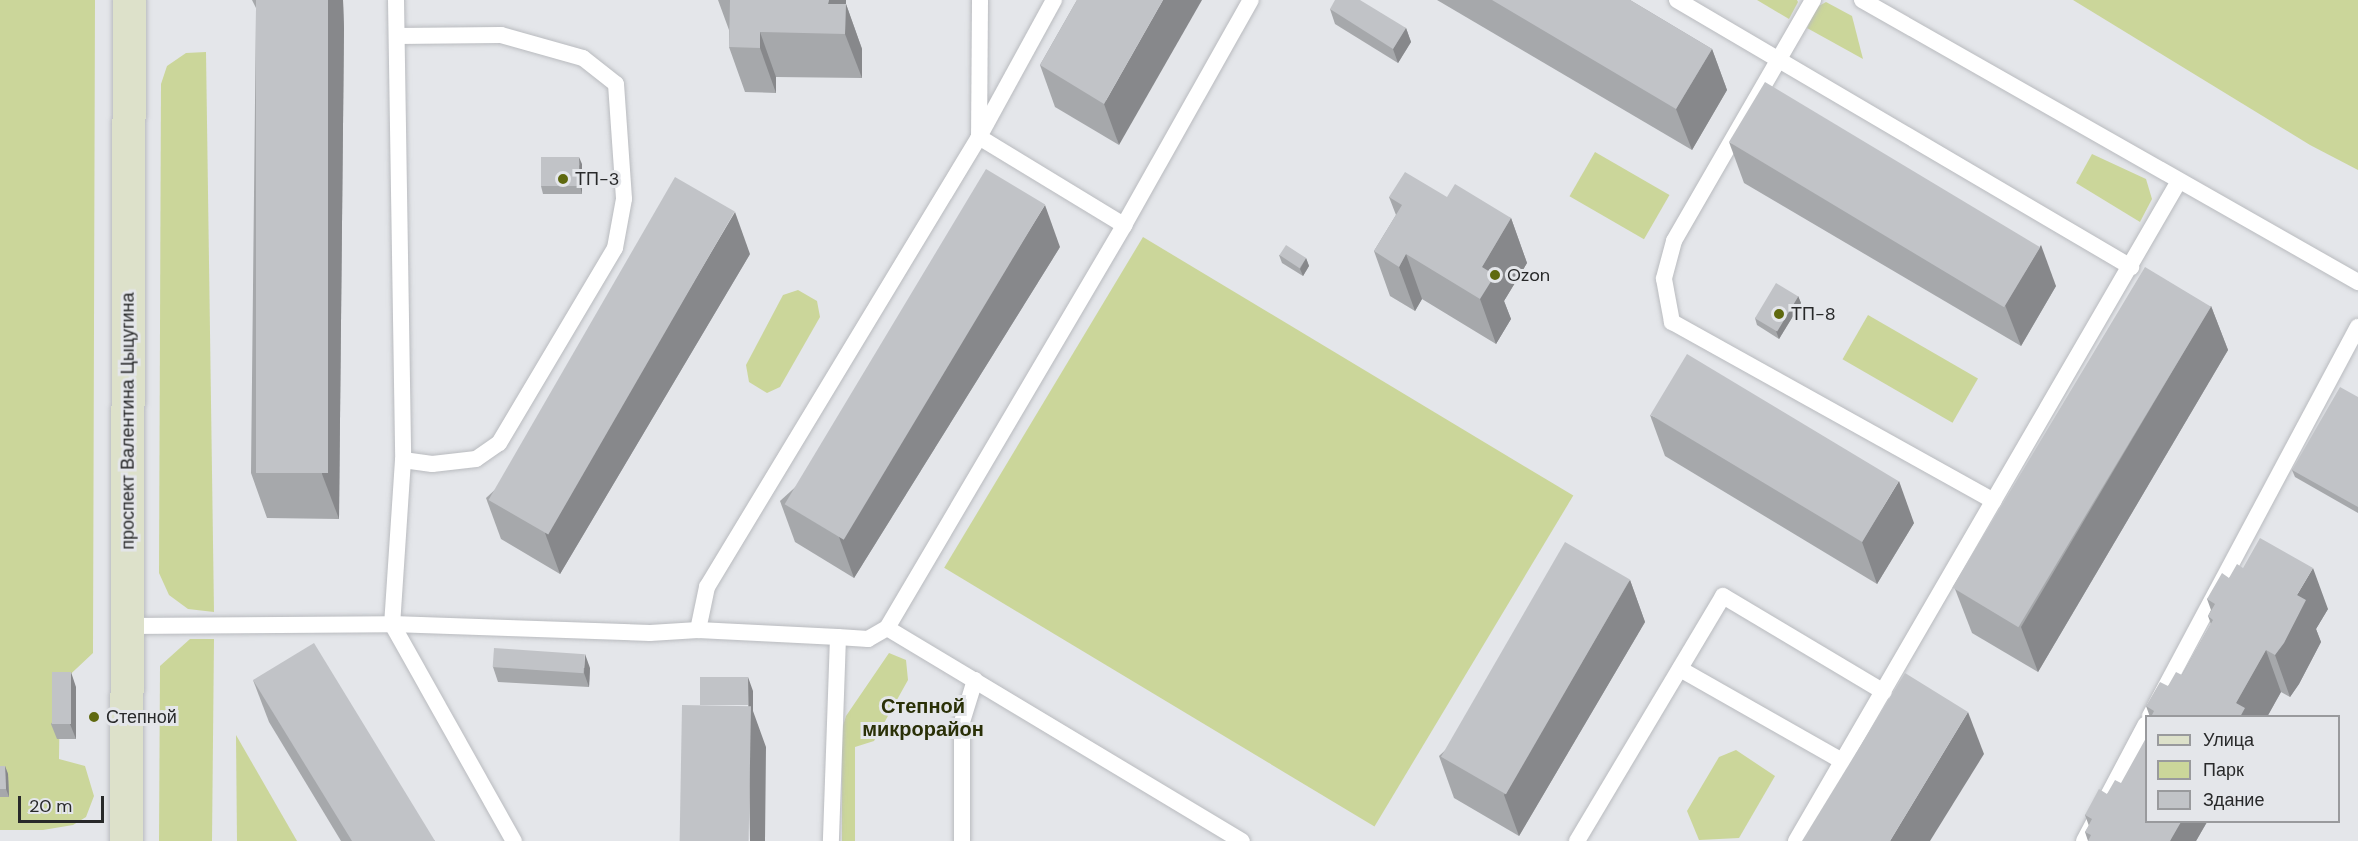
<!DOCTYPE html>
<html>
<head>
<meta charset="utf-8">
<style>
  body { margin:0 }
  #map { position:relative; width:2358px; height:841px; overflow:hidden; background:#e4e6ea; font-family:"DM Sans",sans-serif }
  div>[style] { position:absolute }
  .green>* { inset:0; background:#cbd69a; transform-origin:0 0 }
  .roads { filter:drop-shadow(0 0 2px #b9bbbf) drop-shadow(0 0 2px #b9bbbf) }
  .lane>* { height:16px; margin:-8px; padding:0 8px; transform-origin:8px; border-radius:8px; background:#fff }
  .secondary>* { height:33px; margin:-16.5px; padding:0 16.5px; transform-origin:16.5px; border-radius:16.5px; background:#dde1ca }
  .wall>* { inset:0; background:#a6a8ab }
  .shaded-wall>* { inset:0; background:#87888b }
  .building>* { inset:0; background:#c1c3c7; transform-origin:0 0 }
  .dots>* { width:16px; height:16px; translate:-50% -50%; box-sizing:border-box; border:3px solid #e4e6ea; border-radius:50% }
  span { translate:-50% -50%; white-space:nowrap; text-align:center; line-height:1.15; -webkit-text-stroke:6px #e4e6ea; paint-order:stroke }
  .poi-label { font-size:18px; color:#28292a }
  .left { translate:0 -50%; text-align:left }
  .street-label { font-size:18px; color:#28292a }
  .neighbourhood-label { font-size:20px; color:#2a3007; font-weight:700 }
  .legend { position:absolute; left:2145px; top:715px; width:195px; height:108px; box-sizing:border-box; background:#e4e6ea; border:2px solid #999a9d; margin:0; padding:8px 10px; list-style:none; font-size:18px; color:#28292a }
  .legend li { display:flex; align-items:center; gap:12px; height:30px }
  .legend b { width:30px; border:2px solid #999a9d }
  .scale { position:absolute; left:18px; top:796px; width:86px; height:27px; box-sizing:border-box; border:3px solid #28292a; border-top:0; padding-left:8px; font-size:18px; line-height:21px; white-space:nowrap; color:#28292a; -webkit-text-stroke:4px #e4e6ea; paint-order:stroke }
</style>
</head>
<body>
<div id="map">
  <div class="green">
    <div style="clip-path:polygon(0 0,95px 0,93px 653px,60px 684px,59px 759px,85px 766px,94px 796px,86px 817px,73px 825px,43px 830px,0 830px)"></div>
    <div style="clip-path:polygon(1757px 0,1797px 0,1798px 2px,1789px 19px)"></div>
    <div style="clip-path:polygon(2073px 0,2358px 0,2358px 170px,2310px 145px)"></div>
    <div style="clip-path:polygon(1826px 2px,1852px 16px,1863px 59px,1807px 28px,1817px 7px)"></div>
    <div style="clip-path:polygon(206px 52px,214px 612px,188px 609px,169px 595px,159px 573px,161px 84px,167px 66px,186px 53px)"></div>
    <div style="left:1595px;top:152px;width:86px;height:51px;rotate:30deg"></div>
    <div style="clip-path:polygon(2092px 154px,2146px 179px,2152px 199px,2140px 222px,2076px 183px)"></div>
    <div style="left:1143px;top:237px;width:502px;height:386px;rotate:31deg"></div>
    <div style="clip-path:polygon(798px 290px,817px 301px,820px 317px,780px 387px,767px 393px,749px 382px,746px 365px,783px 295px)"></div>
    <div style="left:1868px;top:315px;width:127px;height:51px;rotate:30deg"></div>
    <div style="clip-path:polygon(190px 639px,214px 639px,212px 841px,159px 841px,160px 666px)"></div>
    <div style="clip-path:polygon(889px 653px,906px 660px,908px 680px,874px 741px,855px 747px,855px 841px,842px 841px,842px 729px,846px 716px)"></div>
    <div style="clip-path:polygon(236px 735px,297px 841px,237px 841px)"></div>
    <div style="clip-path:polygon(1736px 750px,1775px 776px,1739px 838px,1699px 840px,1687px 811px,1719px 757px)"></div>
  </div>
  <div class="roads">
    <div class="lane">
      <div style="left:396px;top:0;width:460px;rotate:89.1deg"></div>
      <div style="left:403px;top:460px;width:164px;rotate:93.8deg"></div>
      <div style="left:392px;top:624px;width:249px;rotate:60.7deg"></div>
      <div style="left:980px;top:0;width:137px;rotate:90.4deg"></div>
      <div style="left:979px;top:137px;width:170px;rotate:31.3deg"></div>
      <div style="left:1677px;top:0;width:527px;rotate:30.46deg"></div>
      <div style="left:1813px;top:0;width:278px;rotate:120deg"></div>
      <div style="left:1674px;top:241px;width:39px;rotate:105deg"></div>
      <div style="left:1664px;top:279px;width:44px;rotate:79.5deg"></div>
      <div style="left:1672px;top:322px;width:368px;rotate:29.1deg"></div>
      <div style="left:1862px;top:0;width:571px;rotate:29.62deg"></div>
      <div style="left:397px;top:36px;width:104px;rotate:-0.6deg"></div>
      <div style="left:501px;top:35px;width:85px;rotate:15.7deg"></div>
      <div style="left:583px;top:58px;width:42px;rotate:38.2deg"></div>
      <div style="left:616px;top:84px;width:115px;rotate:86deg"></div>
      <div style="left:624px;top:199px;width:50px;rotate:100.4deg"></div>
      <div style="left:615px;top:248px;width:227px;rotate:120.7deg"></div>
      <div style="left:499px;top:443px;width:28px;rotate:145deg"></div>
      <div style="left:476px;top:459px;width:44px;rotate:173.5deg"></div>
      <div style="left:432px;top:464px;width:29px;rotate:-172deg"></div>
      <div style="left:128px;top:626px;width:264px;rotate:-0.4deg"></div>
      <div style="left:392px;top:624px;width:258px;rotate:2deg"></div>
      <div style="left:650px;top:633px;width:48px;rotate:-3.6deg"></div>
      <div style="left:698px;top:630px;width:140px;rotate:2.9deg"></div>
      <div style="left:838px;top:637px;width:204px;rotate:92deg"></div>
      <div style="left:887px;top:628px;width:414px;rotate:31deg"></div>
      <div style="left:698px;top:630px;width:44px;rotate:-78.2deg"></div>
      <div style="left:707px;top:587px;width:526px;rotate:-58.85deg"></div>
      <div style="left:979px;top:137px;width:156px;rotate:-61.3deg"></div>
      <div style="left:838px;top:637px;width:30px;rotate:4deg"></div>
      <div style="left:868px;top:639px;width:22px;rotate:-30deg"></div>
      <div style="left:887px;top:628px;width:468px;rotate:-59.5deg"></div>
      <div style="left:1124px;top:225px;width:258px;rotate:-60.6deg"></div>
      <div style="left:1680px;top:669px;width:186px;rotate:29.6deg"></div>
      <div style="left:2150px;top:716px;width:441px;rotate:-61.9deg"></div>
      <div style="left:962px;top:841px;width:119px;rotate:-90deg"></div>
      <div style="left:962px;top:722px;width:44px;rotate:-72.8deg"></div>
      <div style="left:1577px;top:841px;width:285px;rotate:-59.2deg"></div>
      <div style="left:1723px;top:596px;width:187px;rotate:30.8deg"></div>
      <div style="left:1796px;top:841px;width:763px;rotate:-59.87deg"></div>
      <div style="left:2084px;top:841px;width:132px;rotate:-62.1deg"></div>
    </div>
    <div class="secondary">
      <div style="left:126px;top:841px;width:841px;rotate:-89.8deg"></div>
    </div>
  </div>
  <div class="wall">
    <div style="clip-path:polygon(252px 0,343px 0,344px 28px,339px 519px,267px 518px,251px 473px,256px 8px)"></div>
    <div style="clip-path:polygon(718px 0,846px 0,846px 4px,862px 49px,862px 78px,776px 77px,776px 93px,745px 92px,729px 47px,729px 30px)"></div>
    <div style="clip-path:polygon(1077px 0,1119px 145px,1055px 107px,1040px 65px)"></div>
    <div style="clip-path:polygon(1437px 0,1630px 0,1712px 49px,1727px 90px,1692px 150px)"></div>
    <div style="clip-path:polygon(1330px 9px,1406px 28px,1411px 42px,1398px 63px,1335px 24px)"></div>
    <div style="clip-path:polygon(1729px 142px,2056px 286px,2021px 346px,1744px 183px)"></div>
    <div style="clip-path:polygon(582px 164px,582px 194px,543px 194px,541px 186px)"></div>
    <div style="clip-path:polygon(1389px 197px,1447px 197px,1511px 218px,1527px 263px,1504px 301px,1511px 319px,1496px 344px,1422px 299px,1415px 311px,1390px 296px,1374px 251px,1396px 215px)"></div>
    <div style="clip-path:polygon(1060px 247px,854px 578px,795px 542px,780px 501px)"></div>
    <div style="clip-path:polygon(750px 254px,560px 574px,501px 539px,486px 498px)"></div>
    <div style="clip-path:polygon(1279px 255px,1306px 258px,1309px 266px,1303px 276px,1282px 263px)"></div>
    <div style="clip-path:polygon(1798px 296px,1801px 303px,1779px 339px,1757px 325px,1755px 318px)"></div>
    <div style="clip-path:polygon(2211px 306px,2228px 350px,2038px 672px,1972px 633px,1955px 589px)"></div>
    <div style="clip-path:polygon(2358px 397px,2358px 513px,2295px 477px,2292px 470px)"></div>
    <div style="clip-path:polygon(1650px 415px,1914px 523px,1877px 584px,1665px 456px)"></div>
    <div style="clip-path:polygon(2243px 568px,2328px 609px,2316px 629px,2321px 642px,2299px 684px,2290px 697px,2281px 692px,2267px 717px,2150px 717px,2146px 706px,2168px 686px,2182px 675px,2211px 624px,2208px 616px,2211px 610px,2207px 599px,2229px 578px)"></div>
    <div style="clip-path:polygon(1630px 580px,1645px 622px,1519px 836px,1454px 798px,1439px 756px)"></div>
    <div style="clip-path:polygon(493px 667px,590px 668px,589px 687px,498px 682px)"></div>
    <div style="clip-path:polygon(253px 680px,435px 841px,341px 841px,269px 722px)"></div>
    <div style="clip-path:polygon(76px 687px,76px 739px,57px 739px,51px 724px)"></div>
    <div style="clip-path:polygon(0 766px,5px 766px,8px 774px,9px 797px,0 797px)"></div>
    <div style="clip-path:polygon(2121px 783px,2146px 822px,2207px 822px,2196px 841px,2088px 841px,2085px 832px,2089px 826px,2085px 815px,2107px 794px)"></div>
  </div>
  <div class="shaded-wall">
    <div style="clip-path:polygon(328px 0,343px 0,344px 28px,339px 519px,322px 474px)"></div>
    <div style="clip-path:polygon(829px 0,846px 0,845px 34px,828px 4px)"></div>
    <div style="clip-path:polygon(1163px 0,1202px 0,1119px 145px,1104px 104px)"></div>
    <div style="clip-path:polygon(846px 4px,862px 49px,862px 78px,845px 34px)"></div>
    <div style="clip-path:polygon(1406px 28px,1411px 42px,1398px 63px,1393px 49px)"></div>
    <div style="clip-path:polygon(760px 32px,776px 77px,776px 93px,760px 48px)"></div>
    <div style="clip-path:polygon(1712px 49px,1727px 90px,1692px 150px,1676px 109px)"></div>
    <div style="clip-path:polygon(579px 157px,582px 164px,582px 194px,580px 186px)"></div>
    <div style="clip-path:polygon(1045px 205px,1060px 247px,854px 578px,839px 537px)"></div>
    <div style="clip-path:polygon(735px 212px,750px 254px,560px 574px,545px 533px)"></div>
    <div style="clip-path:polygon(1511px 218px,1527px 263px,1504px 301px,1511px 319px,1496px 344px,1480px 299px,1482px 267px)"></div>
    <div style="clip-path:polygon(2041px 245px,2056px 286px,2021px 346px,2005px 305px)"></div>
    <div style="clip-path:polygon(1406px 254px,1422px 299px,1415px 311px,1399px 267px)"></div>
    <div style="clip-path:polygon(1306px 258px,1309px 266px,1303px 276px,1300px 269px)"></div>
    <div style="clip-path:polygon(1798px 296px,1801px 303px,1779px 339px,1776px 331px)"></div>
    <div style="clip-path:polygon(2211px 306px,2228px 350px,2038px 672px,2021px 627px)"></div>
    <div style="clip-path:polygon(1899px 481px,1914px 523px,1877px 584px,1862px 542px)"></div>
    <div style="clip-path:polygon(2313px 568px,2328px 609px,2316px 629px,2321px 642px,2299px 684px,2290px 697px,2275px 655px,2297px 595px)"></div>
    <div style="clip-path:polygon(1630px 580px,1645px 622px,1519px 836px,1504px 795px)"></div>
    <div style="clip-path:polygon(2266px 650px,2281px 692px,2267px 717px,2240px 717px,2236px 703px)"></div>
    <div style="clip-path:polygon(585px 654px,590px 668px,589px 687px,584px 673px)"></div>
    <div style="clip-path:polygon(71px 672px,76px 687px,76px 739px,70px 724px)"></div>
    <div style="clip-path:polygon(748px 677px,753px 691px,753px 711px,766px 747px,765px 841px,750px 841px)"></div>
    <div style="clip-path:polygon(1968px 712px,1984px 754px,1930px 841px,1890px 841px)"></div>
    <div style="clip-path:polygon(5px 766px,8px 774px,9px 797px,6px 789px)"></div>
    <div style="clip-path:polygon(2179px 822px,2207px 822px,2196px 841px,2170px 841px)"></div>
  </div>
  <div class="building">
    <div style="left:256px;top:0;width:72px;height:473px"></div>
    <div style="clip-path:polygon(730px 0,829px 0,828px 4px,846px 4px,845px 34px,760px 32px,760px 48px,729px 47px)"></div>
    <div style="clip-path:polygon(1077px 0,1163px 0,1104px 104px,1040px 65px)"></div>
    <div style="clip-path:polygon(1335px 0,1360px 0,1406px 28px,1393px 49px,1330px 9px)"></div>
    <div style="clip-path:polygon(1492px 0,1630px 0,1712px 49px,1676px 109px)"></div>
    <div style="left:1765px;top:82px;width:321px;height:70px;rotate:31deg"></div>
    <div style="left:541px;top:157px;width:38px;height:29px"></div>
    <div style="left:986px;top:169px;width:69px;height:391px;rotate:31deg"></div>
    <div style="clip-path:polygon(1405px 172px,1447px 197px,1455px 184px,1511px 218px,1482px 267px,1495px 275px,1480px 299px,1406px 254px,1399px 267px,1374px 251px,1402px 205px,1389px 197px)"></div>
    <div style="left:675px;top:177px;width:69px;height:373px;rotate:30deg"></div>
    <div style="left:1286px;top:245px;width:24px;height:12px;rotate:33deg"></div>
    <div style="left:2145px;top:267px;width:77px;height:374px;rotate:31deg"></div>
    <div style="left:1776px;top:283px;width:26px;height:41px;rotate:31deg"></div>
    <div style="left:1687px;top:354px;width:247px;height:71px;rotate:31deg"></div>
    <div style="clip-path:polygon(2340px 387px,2358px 397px,2358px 507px,2292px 470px)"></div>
    <div style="clip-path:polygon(2260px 538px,2313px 568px,2297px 595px,2306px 600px,2284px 643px,2275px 655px,2266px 650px,2236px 703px,2245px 708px,2240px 717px,2151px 717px,2154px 711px,2146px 706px,2160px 682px,2168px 686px,2176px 672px,2182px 675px,2213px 620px,2208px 616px,2215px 604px,2207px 599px,2222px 573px,2229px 578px,2237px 564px,2243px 568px)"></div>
    <div style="left:1565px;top:542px;width:75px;height:248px;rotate:30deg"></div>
    <div style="clip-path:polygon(314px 643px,435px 841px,352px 841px,253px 680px)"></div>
    <div style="left:494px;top:648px;width:91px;height:19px;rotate:4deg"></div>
    <div style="left:52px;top:672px;width:19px;height:52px"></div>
    <div style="clip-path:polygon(1905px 673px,1968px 712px,1890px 841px,1802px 841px)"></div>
    <div style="left:700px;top:677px;width:48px;height:28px"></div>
    <div style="left:682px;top:705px;width:69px;height:136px;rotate:1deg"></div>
    <div style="clip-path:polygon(2146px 738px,2146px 822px,2181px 822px,2170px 841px,2088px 841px,2091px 835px,2085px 832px,2092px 819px,2085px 815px,2099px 789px,2107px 794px,2115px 780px,2121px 783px)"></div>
    <div style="clip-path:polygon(0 766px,5px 766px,6px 789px,0 789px)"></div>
  </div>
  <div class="dots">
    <div style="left:563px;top:179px;background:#5f690f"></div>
    <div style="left:1495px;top:275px;background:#5f690f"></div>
    <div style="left:1779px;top:314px;background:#5f690f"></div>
    <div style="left:94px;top:717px;background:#5f690f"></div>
  </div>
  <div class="poi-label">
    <span class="left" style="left:575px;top:179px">ТП-3</span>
    <span class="left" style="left:1507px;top:275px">Ozon</span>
    <span class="left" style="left:1791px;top:314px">ТП-8</span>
    <span class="left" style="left:106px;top:717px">Степной</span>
  </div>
  <div class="street-label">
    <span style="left:128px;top:421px;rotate:-90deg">проспект Валентина Цыцугина</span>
  </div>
  <div class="neighbourhood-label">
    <span style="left:923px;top:718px">Степной<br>микрорайон</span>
  </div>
  <ul class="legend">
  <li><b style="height:8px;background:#dde1ca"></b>Улица</li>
  <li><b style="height:16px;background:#cbd69a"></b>Парк</li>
  <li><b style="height:16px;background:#c1c3c7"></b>Здание</li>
  </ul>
  <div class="scale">20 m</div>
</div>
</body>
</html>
